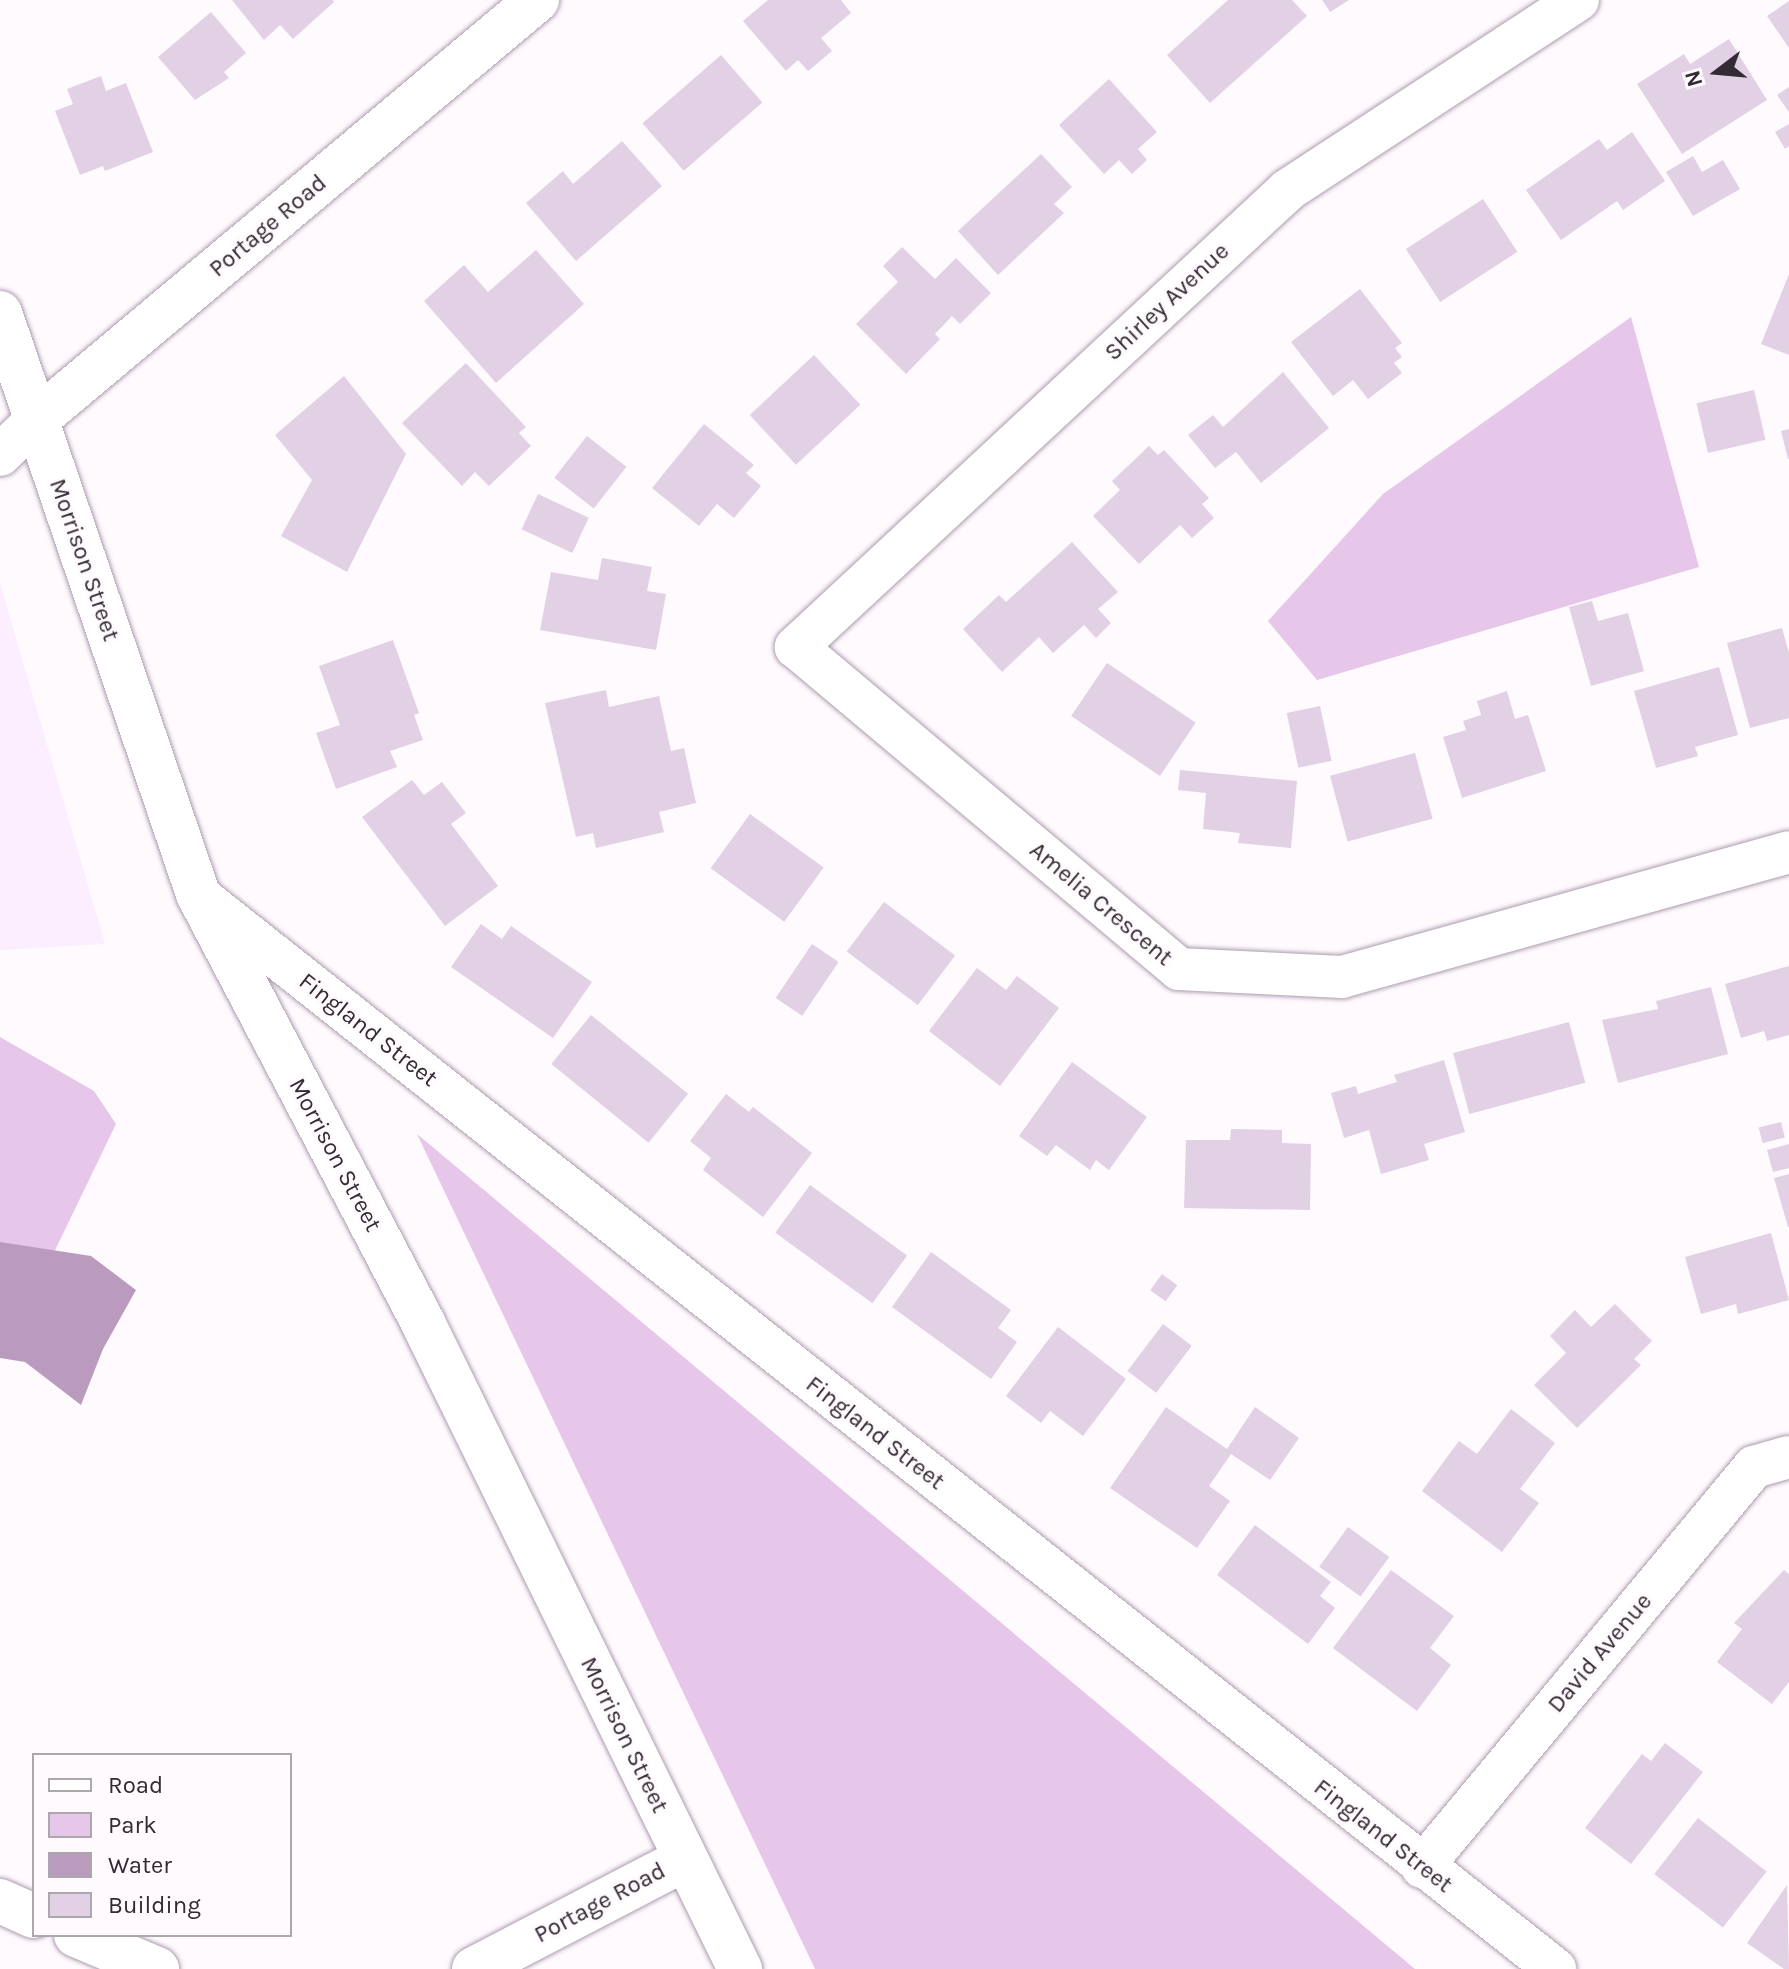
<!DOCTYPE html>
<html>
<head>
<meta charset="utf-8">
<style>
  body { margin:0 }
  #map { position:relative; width:1789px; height:1969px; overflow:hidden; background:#fefafe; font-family:Karla,sans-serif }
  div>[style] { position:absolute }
  .built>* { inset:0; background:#fceefe }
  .green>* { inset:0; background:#e6c6e9 }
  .water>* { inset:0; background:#ba9abd }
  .building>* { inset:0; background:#e2d0e4; transform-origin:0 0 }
  .roads { filter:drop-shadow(0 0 2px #ad9cae) drop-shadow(0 0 2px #ad9cae) }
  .minor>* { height:42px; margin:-21px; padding:0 21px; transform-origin:21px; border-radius:21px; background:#fff }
  .tertiary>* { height:44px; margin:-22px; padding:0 22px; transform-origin:22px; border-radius:22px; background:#fff }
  span { translate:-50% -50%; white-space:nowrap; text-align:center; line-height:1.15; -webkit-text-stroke:6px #fefafe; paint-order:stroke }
  .street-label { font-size:24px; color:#322b33 }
  .legend { position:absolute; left:32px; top:1753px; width:260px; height:184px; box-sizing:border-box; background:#fefafe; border:2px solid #aca7ad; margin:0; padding:10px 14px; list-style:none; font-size:24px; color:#322b33 }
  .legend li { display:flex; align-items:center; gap:16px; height:40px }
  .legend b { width:40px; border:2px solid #aca7ad }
  .north { position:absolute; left:1677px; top:32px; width:80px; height:80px; -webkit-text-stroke:6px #fefafe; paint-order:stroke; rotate:254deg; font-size:22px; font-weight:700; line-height:32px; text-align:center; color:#322b33 }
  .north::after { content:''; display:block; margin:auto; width:28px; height:36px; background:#322b33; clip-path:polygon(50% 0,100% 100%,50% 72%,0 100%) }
</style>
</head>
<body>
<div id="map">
  <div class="built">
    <div style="clip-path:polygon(0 583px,105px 944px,0 950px)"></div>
  </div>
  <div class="green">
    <div style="clip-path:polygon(1631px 317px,1699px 567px,1317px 680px,1268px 621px,1383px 494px)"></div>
    <div style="clip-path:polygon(0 1037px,94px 1091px,116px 1124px,32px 1298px,0 1293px)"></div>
    <div style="clip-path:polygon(417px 1134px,1415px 1969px,815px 1969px)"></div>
  </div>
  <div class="water">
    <div style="clip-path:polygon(0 1242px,91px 1256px,136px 1290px,103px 1349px,81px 1405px,25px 1362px,0 1358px)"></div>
  </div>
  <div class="building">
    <div style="clip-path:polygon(232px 0,333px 0,334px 2px,293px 39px,280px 25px,264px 40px)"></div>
    <div style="clip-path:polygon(768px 0,841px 0,851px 13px,821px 38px,832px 51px,808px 71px,798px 60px,786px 71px,743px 21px)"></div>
    <div style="clip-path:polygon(1228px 0,1292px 0,1307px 16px,1210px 103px,1167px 55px)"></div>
    <div style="clip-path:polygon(1322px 0,1349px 0,1330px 12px)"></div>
    <div style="clip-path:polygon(1789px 1px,1789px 48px,1767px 16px)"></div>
    <div style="clip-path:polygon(211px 12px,246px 53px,224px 72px,229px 78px,195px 100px,158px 57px)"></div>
    <div style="clip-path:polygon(1729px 39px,1767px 100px,1682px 154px,1637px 84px,1684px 54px,1690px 64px)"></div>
    <div style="left:721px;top:55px;width:63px;height:104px;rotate:49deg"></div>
    <div style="clip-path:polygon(101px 76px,106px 91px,126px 83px,153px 152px,105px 171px,103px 166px,80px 175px,55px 111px,73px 104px,67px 89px)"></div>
    <div style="clip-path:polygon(1109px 79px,1157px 132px,1138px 149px,1147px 160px,1132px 174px,1119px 160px,1104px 174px,1059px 125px)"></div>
    <div style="clip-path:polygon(1789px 87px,1789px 112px,1777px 95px)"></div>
    <div style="clip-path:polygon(1789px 124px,1789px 146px,1785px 149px,1775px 132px)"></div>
    <div style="clip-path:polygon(1632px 132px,1665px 181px,1623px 210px,1617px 201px,1561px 240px,1526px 190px,1599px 139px,1607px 150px)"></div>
    <div style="clip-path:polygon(622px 141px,662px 186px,576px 261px,526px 203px,563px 171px,573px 184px)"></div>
    <div style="clip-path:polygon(1041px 154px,1072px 187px,1054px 204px,1064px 213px,998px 275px,958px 231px)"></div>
    <div style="clip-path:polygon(1693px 156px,1702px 172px,1723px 160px,1740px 189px,1693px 216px,1666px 172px)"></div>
    <div style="left:1483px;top:199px;width:63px;height:92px;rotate:57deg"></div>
    <div style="clip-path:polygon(902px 247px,935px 279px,956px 258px,991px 293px,960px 324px,952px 316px,935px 334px,940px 339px,906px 374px,856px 324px,898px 282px,883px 266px)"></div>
    <div style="clip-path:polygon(536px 250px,584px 304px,496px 383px,424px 301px,464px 265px,488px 292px)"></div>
    <div style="clip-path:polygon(1789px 274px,1789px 355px,1761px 344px)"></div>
    <div style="clip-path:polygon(1360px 289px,1402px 343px,1395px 348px,1402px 357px,1394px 363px,1402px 373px,1368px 399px,1353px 380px,1333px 396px,1291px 342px)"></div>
    <div style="left:814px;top:355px;width:68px;height:88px;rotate:47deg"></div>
    <div style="clip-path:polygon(466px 363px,526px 427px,519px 433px,531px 446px,489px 486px,475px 472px,462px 486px,402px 423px)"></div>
    <div style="clip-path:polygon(1283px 372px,1329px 428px,1261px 483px,1236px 452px,1215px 468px,1188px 435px,1213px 415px,1223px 427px)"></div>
    <div style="clip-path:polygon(344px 376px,406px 454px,347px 572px,281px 536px,312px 480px,275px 435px)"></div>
    <div style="left:1754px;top:390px;width:51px;height:59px;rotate:77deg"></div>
    <div style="clip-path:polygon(704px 424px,754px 465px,746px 473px,761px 486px,734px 518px,717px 504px,699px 526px,652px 488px)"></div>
    <div style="clip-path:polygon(1789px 429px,1789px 459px,1788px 459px,1781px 431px)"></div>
    <div style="left:587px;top:436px;width:50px;height:53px;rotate:38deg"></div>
    <div style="clip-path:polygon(1149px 446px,1158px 455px,1164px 450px,1209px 498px,1202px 504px,1214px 518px,1192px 538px,1180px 525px,1139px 564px,1093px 516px,1120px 490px,1112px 481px)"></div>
    <div style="left:538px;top:494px;width:56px;height:39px;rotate:25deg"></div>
    <div style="clip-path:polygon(1072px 542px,1118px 592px,1098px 609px,1111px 623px,1096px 638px,1084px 625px,1053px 653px,1039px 637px,1002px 672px,963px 629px,999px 595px,1006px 602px)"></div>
    <div style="clip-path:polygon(602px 558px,652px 567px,647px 591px,666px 594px,656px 650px,540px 630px,551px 572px,598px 580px)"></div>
    <div style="clip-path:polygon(1592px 601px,1598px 621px,1628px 613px,1644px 671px,1591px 686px,1569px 607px)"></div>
    <div style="clip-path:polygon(1782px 628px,1789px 653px,1789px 718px,1750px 728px,1727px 643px)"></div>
    <div style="clip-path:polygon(393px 640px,419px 713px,414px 715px,423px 740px,390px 751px,397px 767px,336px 789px,316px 733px,340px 725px,319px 666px)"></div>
    <div style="left:1107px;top:663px;width:107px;height:64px;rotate:34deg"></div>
    <div style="clip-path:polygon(1719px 667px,1738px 735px,1695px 747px,1698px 756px,1656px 768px,1634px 691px)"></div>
    <div style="clip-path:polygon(606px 690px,609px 707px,659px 696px,671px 751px,684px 748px,696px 803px,659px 812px,664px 832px,596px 848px,593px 833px,576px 837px,545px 703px)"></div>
    <div style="clip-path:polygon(1507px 691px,1515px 719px,1528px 715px,1546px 771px,1462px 798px,1443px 737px,1466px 730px,1463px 721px,1481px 715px,1477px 701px)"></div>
    <div style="left:1320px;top:706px;width:56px;height:34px;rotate:78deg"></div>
    <div style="left:1415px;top:753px;width:68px;height:88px;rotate:75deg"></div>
    <div style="clip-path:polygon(1180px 770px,1297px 781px,1291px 848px,1238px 843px,1240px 833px,1203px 829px,1206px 793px,1178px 790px)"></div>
    <div style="clip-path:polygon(412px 780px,424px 795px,442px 782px,466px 813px,451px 824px,498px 886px,445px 926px,362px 817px)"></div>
    <div style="left:750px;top:814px;width:91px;height:67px;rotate:36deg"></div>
    <div style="left:884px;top:902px;width:89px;height:62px;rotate:37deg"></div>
    <div style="clip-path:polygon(481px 924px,502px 939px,511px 926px,592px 982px,553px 1038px,451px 967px)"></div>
    <div style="left:812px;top:944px;width:32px;height:65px;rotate:34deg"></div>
    <div style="clip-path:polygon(1789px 966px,1789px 1035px,1767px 1041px,1764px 1031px,1741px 1038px,1725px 984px)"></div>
    <div style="clip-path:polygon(977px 968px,1006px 990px,1017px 976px,1059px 1008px,1000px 1086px,929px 1031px)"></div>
    <div style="clip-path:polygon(1711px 987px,1728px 1054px,1618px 1083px,1602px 1020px,1658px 1009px,1656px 1001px)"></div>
    <div style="left:591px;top:1015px;width:125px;height:63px;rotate:39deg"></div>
    <div style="left:1569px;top:1022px;width:63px;height:120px;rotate:75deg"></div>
    <div style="clip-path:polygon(1444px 1060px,1465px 1132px,1424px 1144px,1429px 1160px,1381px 1174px,1369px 1130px,1344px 1138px,1331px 1093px,1356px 1086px,1358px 1094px,1397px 1082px,1394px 1075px)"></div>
    <div style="clip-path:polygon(1072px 1062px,1147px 1117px,1109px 1170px,1096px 1160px,1090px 1170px,1056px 1145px,1047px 1156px,1019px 1136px)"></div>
    <div style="clip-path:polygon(726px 1094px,749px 1112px,753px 1107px,812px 1153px,763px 1217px,703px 1170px,711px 1158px,690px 1141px)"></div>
    <div style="left:1781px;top:1122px;width:16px;height:23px;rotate:76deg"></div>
    <div style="clip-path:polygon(1231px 1129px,1282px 1130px,1282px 1143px,1311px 1144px,1310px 1210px,1184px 1208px,1186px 1140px,1230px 1140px)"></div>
    <div style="clip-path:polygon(1789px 1144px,1789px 1168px,1773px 1172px,1767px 1150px)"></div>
    <div style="clip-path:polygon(1789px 1174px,1789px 1227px,1788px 1227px,1774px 1178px)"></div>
    <div style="left:810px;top:1185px;width:120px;height:59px;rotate:36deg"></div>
    <div style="clip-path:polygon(1771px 1233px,1789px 1300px,1738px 1314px,1736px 1304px,1701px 1314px,1685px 1257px)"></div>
    <div style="clip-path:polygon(931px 1252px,1011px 1310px,998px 1328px,1017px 1342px,991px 1379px,892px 1307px)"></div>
    <div style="left:1162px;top:1274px;width:19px;height:20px;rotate:36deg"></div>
    <div style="clip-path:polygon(1615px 1304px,1652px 1341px,1634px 1359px,1641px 1365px,1577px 1428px,1534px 1385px,1566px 1353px,1550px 1336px,1575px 1310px,1591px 1327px)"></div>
    <div style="left:1163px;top:1324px;width:36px;height:59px;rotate:37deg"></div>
    <div style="clip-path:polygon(1058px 1327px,1126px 1379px,1083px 1436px,1050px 1411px,1041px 1423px,1006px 1396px)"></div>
    <div style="clip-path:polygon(1166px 1407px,1227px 1449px,1255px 1407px,1299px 1438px,1270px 1480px,1231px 1454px,1209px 1486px,1230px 1501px,1197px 1548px,1110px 1488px)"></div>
    <div style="clip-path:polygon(1511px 1409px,1555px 1443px,1520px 1489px,1539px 1503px,1502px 1552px,1422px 1491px,1459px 1441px,1477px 1454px)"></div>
    <div style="clip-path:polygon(1255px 1525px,1331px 1582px,1320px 1596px,1335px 1608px,1308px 1644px,1217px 1575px)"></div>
    <div style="left:1348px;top:1527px;width:51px;height:49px;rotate:36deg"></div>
    <div style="clip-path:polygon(1391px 1570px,1454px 1616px,1430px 1648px,1451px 1665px,1417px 1711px,1333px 1648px)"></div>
    <div style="clip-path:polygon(1784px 1570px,1789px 1574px,1789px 1682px,1772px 1704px,1717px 1662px,1742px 1629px,1734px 1623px)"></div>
    <div style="clip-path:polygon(1665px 1743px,1703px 1772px,1631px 1864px,1585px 1828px,1642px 1754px,1651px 1761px)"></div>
    <div style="left:1698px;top:1818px;width:87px;height:71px;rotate:38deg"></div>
    <div style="clip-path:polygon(1787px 1885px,1789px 1969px,1784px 1969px,1747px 1943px)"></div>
  </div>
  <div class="roads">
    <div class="minor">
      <div style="left:1578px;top:0;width:347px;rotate:146.8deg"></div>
      <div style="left:1288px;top:190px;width:672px;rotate:137.11deg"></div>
      <div style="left:796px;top:647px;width:500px;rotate:40.05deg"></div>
      <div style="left:1179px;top:969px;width:163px;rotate:2.8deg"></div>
      <div style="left:1342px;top:977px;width:464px;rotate:-15.6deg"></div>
      <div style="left:0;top:455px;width:50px;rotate:-44.2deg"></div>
      <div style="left:198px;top:895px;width:1731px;rotate:38.36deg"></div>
      <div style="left:1422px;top:1867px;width:520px;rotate:-50.31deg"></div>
      <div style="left:1754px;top:1467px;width:36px;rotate:-16deg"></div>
    </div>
    <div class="tertiary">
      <div style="left:0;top:313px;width:614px;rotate:71.18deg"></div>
      <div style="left:198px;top:894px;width:484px;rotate:62.3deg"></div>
      <div style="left:423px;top:1323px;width:720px;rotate:63.86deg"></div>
      <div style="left:36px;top:420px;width:654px;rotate:-39.97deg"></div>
      <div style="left:0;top:1901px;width:37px;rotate:24deg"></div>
      <div style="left:76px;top:1935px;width:88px;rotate:22.8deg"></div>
      <div style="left:474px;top:1969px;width:238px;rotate:-27.5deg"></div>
    </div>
  </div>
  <div class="street-label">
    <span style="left:268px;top:226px;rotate:-40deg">Portage Road</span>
    <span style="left:1167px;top:302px;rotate:-43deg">Shirley Avenue</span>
    <span style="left:84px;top:560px;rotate:71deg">Morrison Street</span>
    <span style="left:1101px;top:904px;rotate:40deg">Amelia Crescent</span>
    <span style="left:368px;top:1030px;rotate:38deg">Fingland Street</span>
    <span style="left:335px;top:1155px;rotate:62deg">Morrison Street</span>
    <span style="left:875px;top:1433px;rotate:38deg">Fingland Street</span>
    <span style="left:1600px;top:1653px;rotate:-50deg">David Avenue</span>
    <span style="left:624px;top:1735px;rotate:64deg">Morrison Street</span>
    <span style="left:1383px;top:1836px;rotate:38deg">Fingland Street</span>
    <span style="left:600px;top:1903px;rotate:-28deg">Portage Road</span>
  </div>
  <ul class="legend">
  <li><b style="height:10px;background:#fff"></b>Road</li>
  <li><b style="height:22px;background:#e6c6e9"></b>Park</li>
  <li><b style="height:22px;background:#ba9abd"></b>Water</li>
  <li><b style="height:22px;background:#e2d0e4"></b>Building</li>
  </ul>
  <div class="north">N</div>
</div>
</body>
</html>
